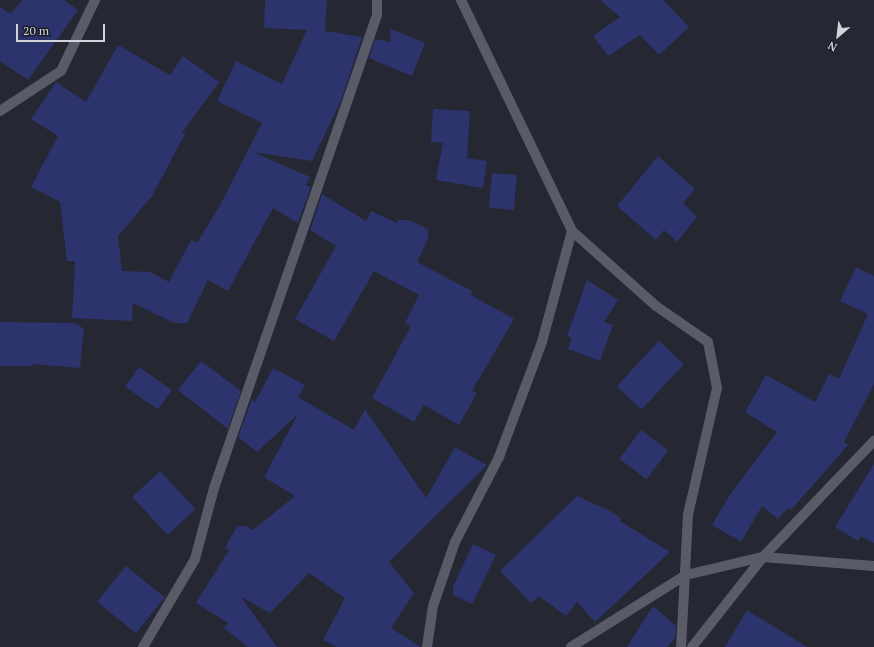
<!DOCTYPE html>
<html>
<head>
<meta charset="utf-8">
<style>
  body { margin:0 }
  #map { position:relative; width:874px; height:647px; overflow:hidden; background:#252732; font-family:"PT Serif",serif }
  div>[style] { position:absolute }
  .building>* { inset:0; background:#2d336d; transform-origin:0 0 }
  .minor>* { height:10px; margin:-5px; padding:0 5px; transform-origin:5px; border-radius:5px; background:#595b69 }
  span { translate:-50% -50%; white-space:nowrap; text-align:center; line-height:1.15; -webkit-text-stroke:3px #1b1d28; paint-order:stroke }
  .north { position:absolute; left:818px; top:16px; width:40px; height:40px; -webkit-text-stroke:3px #1b1d28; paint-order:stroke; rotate:208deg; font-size:11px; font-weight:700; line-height:16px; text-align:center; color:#d2d3db }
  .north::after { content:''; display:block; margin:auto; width:14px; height:18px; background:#d2d3db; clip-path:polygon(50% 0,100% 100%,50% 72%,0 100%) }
  .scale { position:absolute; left:16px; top:24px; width:89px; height:18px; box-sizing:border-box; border:2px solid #d2d3db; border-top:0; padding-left:5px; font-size:12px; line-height:14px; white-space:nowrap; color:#d2d3db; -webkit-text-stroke:3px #1b1d28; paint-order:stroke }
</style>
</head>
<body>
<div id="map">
  <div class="building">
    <div style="clip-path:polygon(22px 0,64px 0,78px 10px,28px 80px,0 61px,0 7px,11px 14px)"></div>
    <div style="clip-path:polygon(265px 0,327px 0,325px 31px,362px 37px,341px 101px,312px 161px,253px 152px,310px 177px,306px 185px,311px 187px,298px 223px,273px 208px,228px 291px,208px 280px,187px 323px,174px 323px,133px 303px,132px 321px,72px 318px,75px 261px,67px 261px,60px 202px,31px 187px,58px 136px,31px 119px,56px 82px,86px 102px,118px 45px,170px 75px,183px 56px,219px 82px,182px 133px,185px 134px,152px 196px,118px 236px,122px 271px,150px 272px,169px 282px,191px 240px,197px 243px,219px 207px,262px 123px,217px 101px,236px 61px,282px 84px,307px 30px,264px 28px)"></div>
    <div style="clip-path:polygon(600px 0,663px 0,689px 27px,659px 55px,640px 35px,608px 56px,593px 36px,620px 17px)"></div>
    <div style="clip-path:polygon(391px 29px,425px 43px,412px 76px,369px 58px,375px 39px,390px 42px)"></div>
    <div style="clip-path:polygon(433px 109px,470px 111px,467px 158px,487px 161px,483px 188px,436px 180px,443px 143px,431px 142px)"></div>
    <div style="clip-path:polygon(658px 156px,695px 189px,683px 203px,697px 217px,677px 242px,664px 230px,656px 240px,617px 206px)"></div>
    <div style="left:492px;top:173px;width:25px;height:35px;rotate:5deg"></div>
    <div style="clip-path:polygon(322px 194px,366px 221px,371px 211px,397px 223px,398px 220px,408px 220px,428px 229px,428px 239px,417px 262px,472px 291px,471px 295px,514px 319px,472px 391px,477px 393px,459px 425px,424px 405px,414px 422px,372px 398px,411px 326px,405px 323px,419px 295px,374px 271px,334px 341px,295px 319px,336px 246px,310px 230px)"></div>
    <div style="clip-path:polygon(856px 267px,874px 276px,874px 384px,844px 442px,848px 445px,791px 510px,788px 508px,778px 519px,762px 506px,741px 542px,712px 525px,729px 496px,777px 432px,745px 412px,766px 375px,815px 402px,829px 374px,839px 379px,868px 314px,840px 301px)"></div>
    <div style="clip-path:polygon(587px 280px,618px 300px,604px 322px,613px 325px,600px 361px,568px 349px,572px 338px,567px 336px)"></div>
    <div style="clip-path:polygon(0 322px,75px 323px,84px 329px,80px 368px,31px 364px,31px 366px,0 366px)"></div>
    <div style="left:659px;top:341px;width:34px;height:62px;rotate:43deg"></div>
    <div style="clip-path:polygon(201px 361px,241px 391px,228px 429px,178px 390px)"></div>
    <div style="left:139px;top:367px;width:40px;height:24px;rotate:35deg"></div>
    <div style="clip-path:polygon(273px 368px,305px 385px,298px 397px,354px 430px,365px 409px,426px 498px,455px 447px,487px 465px,389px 562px,414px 593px,391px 628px,421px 647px,337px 647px,323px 640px,345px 598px,309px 573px,270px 613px,241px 597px,277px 647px,248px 647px,224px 628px,228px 623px,196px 603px,229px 550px,225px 548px,237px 526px,247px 526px,253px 530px,295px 496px,264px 477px,298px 414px,257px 452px,238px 437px,252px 399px,255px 402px)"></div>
    <div style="left:641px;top:430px;width:34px;height:36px;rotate:37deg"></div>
    <div style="clip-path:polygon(874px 464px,874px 543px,861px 536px,858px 541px,835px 527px)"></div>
    <div style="left:160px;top:471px;width:52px;height:38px;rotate:47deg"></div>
    <div style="clip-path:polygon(577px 496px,610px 511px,621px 518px,620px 521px,670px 552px,595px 622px,577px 602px,566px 616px,539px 596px,531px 603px,500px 571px)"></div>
    <div style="clip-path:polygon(473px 544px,496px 555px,472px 604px,453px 595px,453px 586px)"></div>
    <div style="left:126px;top:566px;width:50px;height:46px;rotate:39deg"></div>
    <div style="clip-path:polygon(653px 606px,676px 626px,675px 638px,667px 647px,627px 647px)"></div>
    <div style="clip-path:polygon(747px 610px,807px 647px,725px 647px)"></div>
  </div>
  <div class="minor">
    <div style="left:461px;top:0;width:256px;rotate:64.3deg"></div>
    <div style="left:572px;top:231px;width:113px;rotate:41.8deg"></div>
    <div style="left:656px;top:306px;width:63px;rotate:34.7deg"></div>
    <div style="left:708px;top:342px;width:47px;rotate:78.9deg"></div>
    <div style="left:717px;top:388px;width:130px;rotate:102.9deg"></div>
    <div style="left:688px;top:515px;width:132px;rotate:93deg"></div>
    <div style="left:0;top:111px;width:73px;rotate:-33.3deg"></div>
    <div style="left:61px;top:71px;width:79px;rotate:-64.4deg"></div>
    <div style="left:143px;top:647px;width:102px;rotate:-59.4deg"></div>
    <div style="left:195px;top:559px;width:73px;rotate:-75deg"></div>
    <div style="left:214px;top:488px;width:500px;rotate:-70.99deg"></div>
    <div style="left:377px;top:15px;width:15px;rotate:-90deg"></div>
    <div style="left:427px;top:647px;width:41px;rotate:-81.7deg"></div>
    <div style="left:433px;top:606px;width:68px;rotate:-71deg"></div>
    <div style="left:455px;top:542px;width:96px;rotate:-62.6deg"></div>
    <div style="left:499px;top:457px;width:123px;rotate:-69.5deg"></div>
    <div style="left:542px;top:342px;width:115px;rotate:-74.9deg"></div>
    <div style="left:571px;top:647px;width:136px;rotate:-32.1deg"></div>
    <div style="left:686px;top:575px;width:79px;rotate:-13.2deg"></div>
    <div style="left:763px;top:557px;width:111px;rotate:4.6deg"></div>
    <div style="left:692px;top:647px;width:115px;rotate:-51.7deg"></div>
    <div style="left:763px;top:557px;width:161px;rotate:-46.3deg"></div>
  </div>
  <div class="north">N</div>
  <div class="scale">20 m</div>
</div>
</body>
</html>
